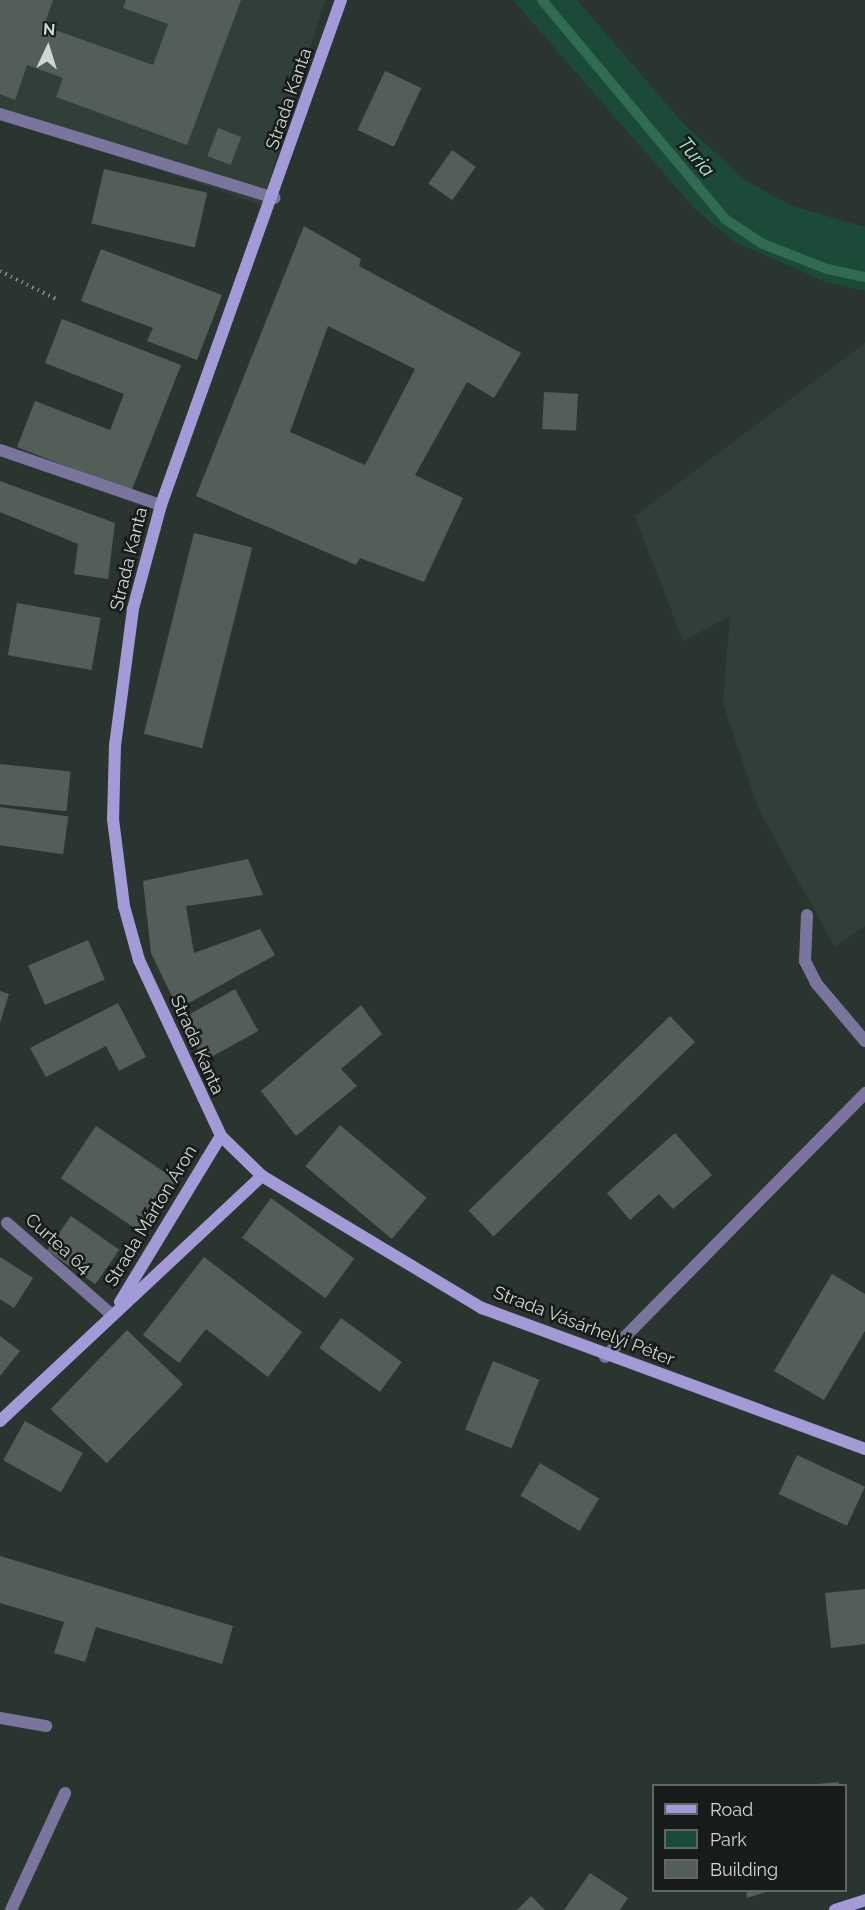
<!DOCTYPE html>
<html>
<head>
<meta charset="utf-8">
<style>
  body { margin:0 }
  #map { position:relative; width:865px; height:1910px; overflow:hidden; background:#2b3530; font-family:Raleway,sans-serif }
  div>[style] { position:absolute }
  .built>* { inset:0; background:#304038 }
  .green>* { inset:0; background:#1b4a38 }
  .stream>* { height:10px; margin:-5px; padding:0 5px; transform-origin:5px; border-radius:5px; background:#326b54 }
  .building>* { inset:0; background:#545e59; transform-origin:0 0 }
  .path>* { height:4px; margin-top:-2px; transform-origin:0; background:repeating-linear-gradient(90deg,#808884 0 1.5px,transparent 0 6px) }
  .lane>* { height:12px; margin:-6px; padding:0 6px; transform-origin:6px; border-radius:6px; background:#7a759c }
  .street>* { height:12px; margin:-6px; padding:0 6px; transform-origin:6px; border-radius:6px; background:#7a759c }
  .secondary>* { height:12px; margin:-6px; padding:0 6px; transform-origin:6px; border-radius:6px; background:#a39bd8 }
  span { translate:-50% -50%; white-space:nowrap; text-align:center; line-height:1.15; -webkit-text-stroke:5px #171b19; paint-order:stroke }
  .street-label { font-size:18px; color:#d0d6d3 }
  .water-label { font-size:20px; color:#9cf4ce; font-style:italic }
  .legend { position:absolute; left:652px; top:1784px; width:195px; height:108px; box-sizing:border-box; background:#171b19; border:2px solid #616663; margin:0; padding:8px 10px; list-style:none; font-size:18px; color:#d0d6d3 }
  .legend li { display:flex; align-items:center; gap:12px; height:30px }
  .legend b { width:30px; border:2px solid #616663 }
  .north { position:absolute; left:18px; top:18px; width:60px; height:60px; -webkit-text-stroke:4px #171b19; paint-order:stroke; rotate:4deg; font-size:16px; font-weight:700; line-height:24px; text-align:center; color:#d0d6d3 }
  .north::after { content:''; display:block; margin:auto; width:21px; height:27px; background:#d0d6d3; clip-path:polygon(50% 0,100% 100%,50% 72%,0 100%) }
</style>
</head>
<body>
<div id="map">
  <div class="built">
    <div style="clip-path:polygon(0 0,325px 0,262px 205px,0 116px)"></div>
    <div style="clip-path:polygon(865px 343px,865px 926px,835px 947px,759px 810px,723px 703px,730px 616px,683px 641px,635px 516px)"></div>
  </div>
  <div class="green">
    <div style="clip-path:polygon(513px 0,577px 0,684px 124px,746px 181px,792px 206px,865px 227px,865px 291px,826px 282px,735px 242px,695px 209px)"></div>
  </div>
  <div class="stream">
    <div style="left:542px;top:0;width:285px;rotate:50.1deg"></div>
    <div style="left:725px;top:219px;width:45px;rotate:33.3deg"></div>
    <div style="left:763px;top:244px;width:69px;rotate:21.3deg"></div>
    <div style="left:827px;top:269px;width:39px;rotate:12deg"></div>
  </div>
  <div class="building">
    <div style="clip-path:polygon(0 0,53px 0,44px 26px,153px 65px,168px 24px,123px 8px,126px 0,241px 0,187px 145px,56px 97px,63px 78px,27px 65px,15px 100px,0 94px)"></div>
    <div style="left:385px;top:71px;width:40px;height:65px;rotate:25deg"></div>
    <div style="left:218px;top:128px;width:25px;height:30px;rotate:21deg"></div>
    <div style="left:452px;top:150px;width:29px;height:41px;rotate:35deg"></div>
    <div style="left:104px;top:169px;width:106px;height:56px;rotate:13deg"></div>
    <div style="clip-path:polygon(evenodd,304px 226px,361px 259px,359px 266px,521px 353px,494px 398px,467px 382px,415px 475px,463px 498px,424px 582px,360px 558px,356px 565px,196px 496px,304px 226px,328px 326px,415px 369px,365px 465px,290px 432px,328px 326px)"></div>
    <div style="clip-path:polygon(101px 249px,222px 295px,197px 360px,147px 341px,153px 328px,81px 301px)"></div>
    <div style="clip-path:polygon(62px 319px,181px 365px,131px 492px,17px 447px,35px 401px,110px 430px,124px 394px,45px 363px)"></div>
    <div style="left:544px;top:392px;width:34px;height:37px;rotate:3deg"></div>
    <div style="clip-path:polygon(0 481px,115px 523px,108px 579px,74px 574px,78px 544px,0 512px)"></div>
    <div style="left:194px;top:533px;width:60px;height:207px;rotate:14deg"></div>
    <div style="left:17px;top:603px;width:85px;height:53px;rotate:10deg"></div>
    <div style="left:0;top:764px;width:71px;height:40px;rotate:6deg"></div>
    <div style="left:0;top:807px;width:69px;height:38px;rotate:8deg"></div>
    <div style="clip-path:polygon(248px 859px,263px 895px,186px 906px,194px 953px,260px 929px,275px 955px,178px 1009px,151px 953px,143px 881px)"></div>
    <div style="left:88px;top:940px;width:43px;height:65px;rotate:67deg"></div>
    <div style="left:235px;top:989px;width:48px;height:62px;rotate:61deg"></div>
    <div style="clip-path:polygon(0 991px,9px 994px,0 1023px)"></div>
    <div style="clip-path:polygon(118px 1003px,146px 1057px,119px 1071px,106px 1046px,46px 1077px,30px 1048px)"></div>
    <div style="clip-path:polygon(361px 1005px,382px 1034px,341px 1069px,357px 1086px,296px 1136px,261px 1091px)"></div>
    <div style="left:670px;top:1016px;width:36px;height:280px;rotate:46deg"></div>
    <div style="left:340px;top:1125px;width:113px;height:54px;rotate:40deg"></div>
    <div style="left:96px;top:1126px;width:98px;height:63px;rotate:34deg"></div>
    <div style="clip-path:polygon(675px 1133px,712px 1175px,673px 1209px,659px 1194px,630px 1220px,607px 1193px)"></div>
    <div style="left:271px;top:1198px;width:103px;height:49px;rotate:36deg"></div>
    <div style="left:71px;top:1216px;width:59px;height:42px;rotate:35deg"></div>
    <div style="clip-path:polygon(0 1257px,33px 1278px,14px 1308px,0 1299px)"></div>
    <div style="clip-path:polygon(204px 1257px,302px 1332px,268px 1377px,206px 1329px,179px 1363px,143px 1335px)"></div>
    <div style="clip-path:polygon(832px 1274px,865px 1294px,865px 1331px,824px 1400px,774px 1371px)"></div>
    <div style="left:341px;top:1318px;width:75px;height:37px;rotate:36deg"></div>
    <div style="left:127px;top:1330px;width:78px;height:110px;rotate:44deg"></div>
    <div style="clip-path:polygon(0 1336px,20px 1351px,0 1376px)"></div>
    <div style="left:493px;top:1361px;width:50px;height:74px;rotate:22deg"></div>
    <div style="left:25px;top:1421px;width:66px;height:45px;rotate:29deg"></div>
    <div style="left:797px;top:1455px;width:75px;height:43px;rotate:25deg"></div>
    <div style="left:540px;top:1463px;width:69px;height:38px;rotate:31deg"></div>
    <div style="clip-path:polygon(0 1556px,233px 1626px,222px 1664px,96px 1627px,85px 1662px,54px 1653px,64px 1622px,0 1603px)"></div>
    <div style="clip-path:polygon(865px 1589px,865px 1644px,831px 1648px,825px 1593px)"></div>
    <div style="clip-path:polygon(839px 1782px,839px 1786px,816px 1786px,816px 1784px)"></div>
    <div style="clip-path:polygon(590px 1873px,628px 1898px,620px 1910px,564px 1910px)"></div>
    <div style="clip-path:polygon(746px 1890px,769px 1890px,769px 1891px,747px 1898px)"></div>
    <div style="clip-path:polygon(531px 1896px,545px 1910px,517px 1910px)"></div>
  </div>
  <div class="path">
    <div style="left:0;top:271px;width:65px;rotate:26.6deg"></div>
  </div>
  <div class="lane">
    <div style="left:0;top:114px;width:287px;rotate:17deg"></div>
    <div style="left:807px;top:915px;width:46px;rotate:92.5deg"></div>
    <div style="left:805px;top:961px;width:25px;rotate:63deg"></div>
    <div style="left:816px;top:983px;width:76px;rotate:49.8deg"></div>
    <div style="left:7px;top:1223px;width:140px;rotate:41.2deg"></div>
    <div style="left:605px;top:1357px;width:371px;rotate:-45.4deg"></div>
    <div style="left:0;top:1718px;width:47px;rotate:9.9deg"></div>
    <div style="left:11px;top:1910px;width:129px;rotate:-65.2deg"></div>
  </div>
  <div class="street">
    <div style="left:0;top:450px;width:170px;rotate:18.9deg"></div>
  </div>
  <div class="secondary">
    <div style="left:341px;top:0;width:536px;rotate:109.62deg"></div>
    <div style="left:161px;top:505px;width:108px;rotate:105.1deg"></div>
    <div style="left:133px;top:609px;width:137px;rotate:97.5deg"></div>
    <div style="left:115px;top:745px;width:74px;rotate:91.5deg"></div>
    <div style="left:113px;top:819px;width:88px;rotate:82.8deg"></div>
    <div style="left:124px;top:906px;width:56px;rotate:74.5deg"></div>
    <div style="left:139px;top:960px;width:194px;rotate:65deg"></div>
    <div style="left:221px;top:1136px;width:57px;rotate:44.3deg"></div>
    <div style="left:262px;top:1176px;width:257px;rotate:31deg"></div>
    <div style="left:482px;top:1308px;width:408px;rotate:20.2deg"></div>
    <div style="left:120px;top:1302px;width:194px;rotate:-58.7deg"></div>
    <div style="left:0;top:1421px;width:359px;rotate:-43.1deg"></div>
    <div style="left:835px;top:1910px;width:32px;rotate:-18deg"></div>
  </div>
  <div class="street-label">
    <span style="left:289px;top:99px;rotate:-71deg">Strada Kanta</span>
    <span style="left:129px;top:559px;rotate:-76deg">Strada Kanta</span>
    <span style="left:197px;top:1045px;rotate:66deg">Strada Kanta</span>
    <span style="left:151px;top:1216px;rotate:-59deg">Strada Márton Áron</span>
    <span style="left:58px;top:1244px;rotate:42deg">Curtea 64</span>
    <span style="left:584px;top:1326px;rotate:21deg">Strada Vásárhelyi Péter</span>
  </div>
  <div class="water-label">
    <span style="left:696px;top:157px;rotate:50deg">Turia</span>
  </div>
  <ul class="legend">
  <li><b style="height:8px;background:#a39bd8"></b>Road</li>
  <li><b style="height:16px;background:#1b4a38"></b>Park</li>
  <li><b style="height:16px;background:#545e59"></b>Building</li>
  </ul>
  <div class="north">N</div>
</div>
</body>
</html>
